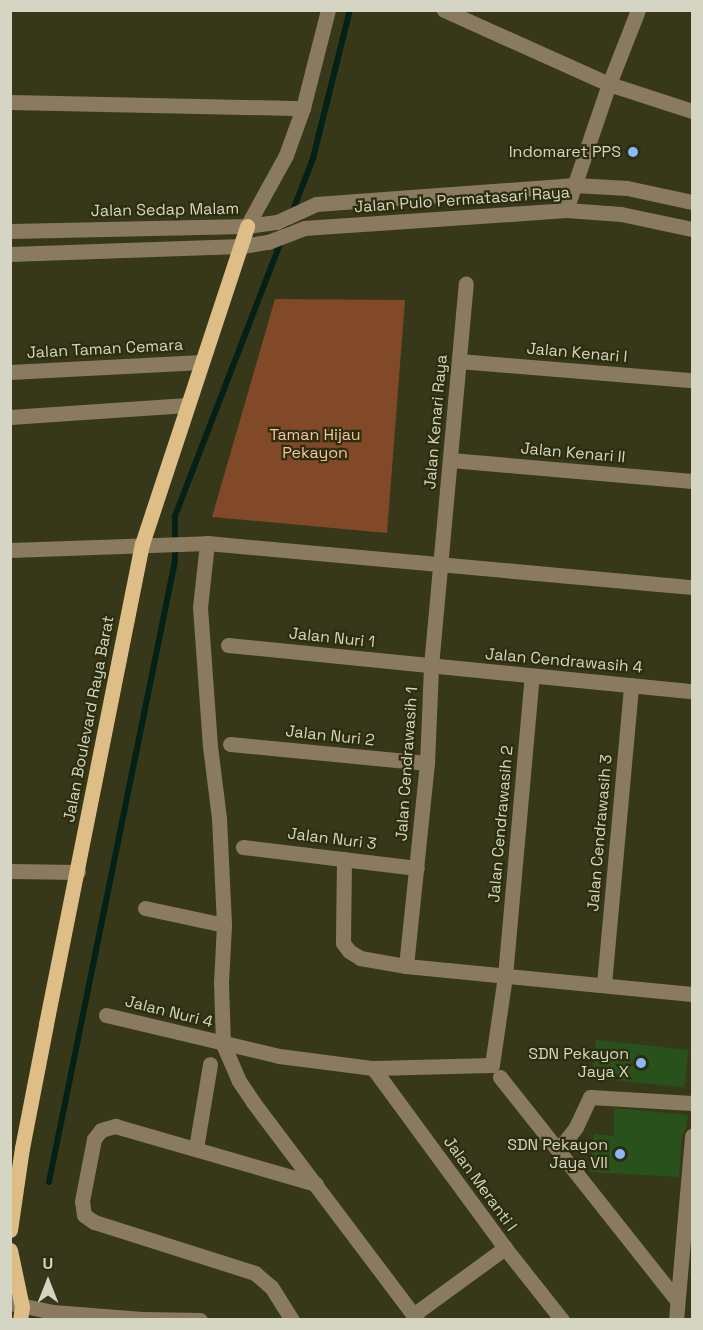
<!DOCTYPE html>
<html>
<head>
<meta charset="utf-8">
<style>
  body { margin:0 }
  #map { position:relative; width:703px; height:1330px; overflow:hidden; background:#373819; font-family:"Space Grotesk",sans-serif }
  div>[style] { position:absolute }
  .green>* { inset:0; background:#814927 }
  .stream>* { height:6px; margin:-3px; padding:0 3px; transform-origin:3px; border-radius:3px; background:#042017 }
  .building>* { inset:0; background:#28511c; transform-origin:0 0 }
  .minor>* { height:15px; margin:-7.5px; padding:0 7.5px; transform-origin:7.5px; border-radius:7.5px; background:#8a7a60 }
  .major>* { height:15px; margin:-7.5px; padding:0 7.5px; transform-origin:7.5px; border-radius:7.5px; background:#debd86 }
  .dots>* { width:16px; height:16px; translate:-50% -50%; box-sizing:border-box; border:3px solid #2d2e0e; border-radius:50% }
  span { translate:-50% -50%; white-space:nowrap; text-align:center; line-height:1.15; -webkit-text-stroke:4.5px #2d2e0e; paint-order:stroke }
  .poi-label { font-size:16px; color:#d4d5c3 }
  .right { translate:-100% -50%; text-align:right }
  .street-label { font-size:16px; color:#d4d5c3 }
  .park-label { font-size:16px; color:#f7c1a2 }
  .frame { position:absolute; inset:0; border:12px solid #d4d5c3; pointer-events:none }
  .north { position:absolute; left:18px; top:1252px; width:60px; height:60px; -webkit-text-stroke:4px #2d2e0e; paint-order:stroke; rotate:0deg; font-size:16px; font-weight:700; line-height:24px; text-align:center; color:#d4d5c3 }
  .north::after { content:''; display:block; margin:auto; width:21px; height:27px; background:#d4d5c3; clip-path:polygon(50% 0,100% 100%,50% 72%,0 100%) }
</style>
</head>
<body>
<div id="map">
  <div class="green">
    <div style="clip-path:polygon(275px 299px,405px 300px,387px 533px,212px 517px)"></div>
  </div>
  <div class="stream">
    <div style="left:49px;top:1182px;width:634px;rotate:-78.53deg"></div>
    <div style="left:175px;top:561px;width:45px;rotate:-90deg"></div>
    <div style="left:175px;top:516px;width:384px;rotate:-68.9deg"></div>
    <div style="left:313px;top:158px;width:153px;rotate:-76deg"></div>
  </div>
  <div class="building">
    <div style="left:596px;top:1040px;width:93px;height:38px;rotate:6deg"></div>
    <div style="clip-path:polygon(614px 1108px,688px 1115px,686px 1128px,682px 1135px,679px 1177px,590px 1172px,594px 1134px,614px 1136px)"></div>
  </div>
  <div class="minor">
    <div style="left:444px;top:10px;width:181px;rotate:24.2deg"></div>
    <div style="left:609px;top:84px;width:87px;rotate:18deg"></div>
    <div style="left:10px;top:102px;width:293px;rotate:1.2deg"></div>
    <div style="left:566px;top:210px;width:133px;rotate:-71.2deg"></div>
    <div style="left:609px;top:84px;width:79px;rotate:-68.6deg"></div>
    <div style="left:247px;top:226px;width:81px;rotate:-61.2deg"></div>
    <div style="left:286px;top:155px;width:50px;rotate:-70.1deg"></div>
    <div style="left:303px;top:108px;width:101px;rotate:-75.7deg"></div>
    <div style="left:10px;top:231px;width:237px;rotate:-1.2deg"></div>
    <div style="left:247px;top:226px;width:30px;rotate:-8deg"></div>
    <div style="left:277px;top:222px;width:43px;rotate:-24.8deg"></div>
    <div style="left:316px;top:204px;width:260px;rotate:-4.2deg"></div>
    <div style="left:575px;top:185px;width:52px;rotate:3.3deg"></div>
    <div style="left:627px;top:188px;width:66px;rotate:12.2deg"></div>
    <div style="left:10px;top:254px;width:232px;rotate:-2deg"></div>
    <div style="left:242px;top:246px;width:26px;rotate:-9deg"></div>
    <div style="left:268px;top:242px;width:39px;rotate:-21deg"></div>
    <div style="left:304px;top:228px;width:263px;rotate:-3.9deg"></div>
    <div style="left:566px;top:210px;width:55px;rotate:4.2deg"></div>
    <div style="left:621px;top:214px;width:73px;rotate:11.9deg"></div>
    <div style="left:459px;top:361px;width:234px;rotate:4.7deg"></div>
    <div style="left:10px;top:372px;width:192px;rotate:-3deg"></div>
    <div style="left:10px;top:417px;width:177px;rotate:-3.9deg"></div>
    <div style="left:451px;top:460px;width:242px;rotate:5deg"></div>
    <div style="left:207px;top:543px;width:64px;rotate:96.2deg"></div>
    <div style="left:200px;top:607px;width:139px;rotate:85.9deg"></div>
    <div style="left:210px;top:746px;width:73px;rotate:82.9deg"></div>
    <div style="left:219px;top:818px;width:107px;rotate:87.3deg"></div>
    <div style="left:224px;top:925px;width:57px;rotate:93deg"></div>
    <div style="left:221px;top:982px;width:62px;rotate:88.2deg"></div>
    <div style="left:223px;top:1044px;width:40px;rotate:66.6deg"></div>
    <div style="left:239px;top:1081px;width:25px;rotate:56deg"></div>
    <div style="left:253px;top:1102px;width:273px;rotate:53deg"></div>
    <div style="left:10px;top:550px;width:197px;rotate:-2deg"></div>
    <div style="left:207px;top:543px;width:487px;rotate:5.2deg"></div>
    <div style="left:228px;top:645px;width:466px;rotate:5.7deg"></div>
    <div style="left:230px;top:744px;width:198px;rotate:5.5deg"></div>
    <div style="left:243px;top:847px;width:175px;rotate:6.9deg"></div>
    <div style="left:344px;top:859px;width:84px;rotate:90.7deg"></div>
    <div style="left:343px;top:943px;width:10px;rotate:53deg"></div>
    <div style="left:349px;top:951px;width:13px;rotate:32deg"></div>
    <div style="left:360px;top:958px;width:47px;rotate:9.9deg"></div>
    <div style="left:406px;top:966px;width:287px;rotate:5.6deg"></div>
    <div style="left:10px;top:871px;width:68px;rotate:0.8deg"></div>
    <div style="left:145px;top:908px;width:81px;rotate:12.1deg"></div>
    <div style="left:406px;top:966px;width:204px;rotate:-84.1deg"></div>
    <div style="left:427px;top:763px;width:97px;rotate:-87.6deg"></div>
    <div style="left:431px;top:666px;width:384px;rotate:-84.8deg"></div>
    <div style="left:604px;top:984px;width:300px;rotate:-84.8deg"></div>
    <div style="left:106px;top:1015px;width:178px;rotate:13.3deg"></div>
    <div style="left:279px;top:1056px;width:95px;rotate:7.3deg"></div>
    <div style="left:373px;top:1068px;width:119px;rotate:-1.4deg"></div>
    <div style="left:492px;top:1065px;width:90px;rotate:-81.7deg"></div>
    <div style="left:505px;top:976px;width:301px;rotate:-84.9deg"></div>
    <div style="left:373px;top:1068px;width:223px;rotate:53.7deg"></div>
    <div style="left:505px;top:1248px;width:92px;rotate:51.6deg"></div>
    <div style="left:500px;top:1077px;width:285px;rotate:51.6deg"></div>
    <div style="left:196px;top:1148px;width:85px;rotate:-80.5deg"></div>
    <div style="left:559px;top:1149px;width:28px;rotate:-52deg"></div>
    <div style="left:576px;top:1127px;width:33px;rotate:-65deg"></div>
    <div style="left:590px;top:1097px;width:102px;rotate:3.4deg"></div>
    <div style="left:10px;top:1303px;width:44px;rotate:11.8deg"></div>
    <div style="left:53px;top:1312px;width:89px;rotate:4.5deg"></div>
    <div style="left:142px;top:1319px;width:58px;rotate:1deg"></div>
    <div style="left:413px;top:1315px;width:114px;rotate:-36.1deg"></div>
    <div style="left:292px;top:1320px;width:39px;rotate:-122deg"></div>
    <div style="left:271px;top:1287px;width:21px;rotate:-139deg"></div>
    <div style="left:255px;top:1273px;width:169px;rotate:-162.4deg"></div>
    <div style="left:94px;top:1222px;width:12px;rotate:-145deg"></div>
    <div style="left:84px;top:1215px;width:14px;rotate:-98deg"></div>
    <div style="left:82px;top:1201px;width:63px;rotate:-79deg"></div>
    <div style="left:94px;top:1139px;width:11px;rotate:-52deg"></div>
    <div style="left:101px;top:1130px;width:15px;rotate:-16deg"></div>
    <div style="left:115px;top:1126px;width:209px;rotate:16.1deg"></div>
    <div style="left:676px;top:1320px;width:185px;rotate:-85deg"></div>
  </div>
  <div class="major">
    <div style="left:10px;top:1230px;width:83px;rotate:-81.7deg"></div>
    <div style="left:22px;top:1148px;width:126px;rotate:-79deg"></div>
    <div style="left:46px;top:1024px;width:490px;rotate:-78.7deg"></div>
    <div style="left:142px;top:544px;width:335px;rotate:-71.7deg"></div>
    <div style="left:10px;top:1250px;width:58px;rotate:78.1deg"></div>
    <div style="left:22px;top:1307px;width:13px;rotate:99deg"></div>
  </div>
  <div class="dots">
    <div style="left:633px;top:152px;background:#8bb9fc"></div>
    <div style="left:641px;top:1063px;background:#8bb9fc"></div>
    <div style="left:620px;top:1154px;background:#8bb9fc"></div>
  </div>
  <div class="poi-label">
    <span class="right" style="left:621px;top:152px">Indomaret PPS</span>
    <span class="right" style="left:629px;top:1063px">SDN Pekayon<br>Jaya X</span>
    <span class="right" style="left:608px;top:1154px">SDN Pekayon<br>Jaya VII</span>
  </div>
  <div class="street-label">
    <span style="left:462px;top:200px;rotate:-4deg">Jalan Pulo Permatasari Raya</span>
    <span style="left:165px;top:210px;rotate:-1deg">Jalan Sedap Malam</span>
    <span style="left:105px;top:349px;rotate:-3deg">Jalan Taman Cemara</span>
    <span style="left:577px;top:353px;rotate:5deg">Jalan Kenari I</span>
    <span style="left:436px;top:422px;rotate:-85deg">Jalan Kenari Raya</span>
    <span style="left:573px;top:453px;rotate:5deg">Jalan Kenari II</span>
    <span style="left:332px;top:638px;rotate:6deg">Jalan Nuri 1</span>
    <span style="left:564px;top:661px;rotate:5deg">Jalan Cendrawasih 4</span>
    <span style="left:89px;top:719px;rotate:-79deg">Jalan Boulevard Raya Barat</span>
    <span style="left:330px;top:736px;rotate:6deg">Jalan Nuri 2</span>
    <span style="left:407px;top:764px;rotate:-86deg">Jalan Cendrawasih 1</span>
    <span style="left:501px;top:824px;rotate:-85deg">Jalan Cendrawasih 2</span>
    <span style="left:600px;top:833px;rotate:-85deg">Jalan Cendrawasih 3</span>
    <span style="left:332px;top:839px;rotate:7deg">Jalan Nuri 3</span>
    <span style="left:169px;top:1012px;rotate:14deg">Jalan Nuri 4</span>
    <span style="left:480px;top:1184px;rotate:54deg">Jalan Meranti I</span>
  </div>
  <div class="park-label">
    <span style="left:315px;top:444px">Taman Hijau<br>Pekayon</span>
  </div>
  <div class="frame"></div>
  <div class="north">U</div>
</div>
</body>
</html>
